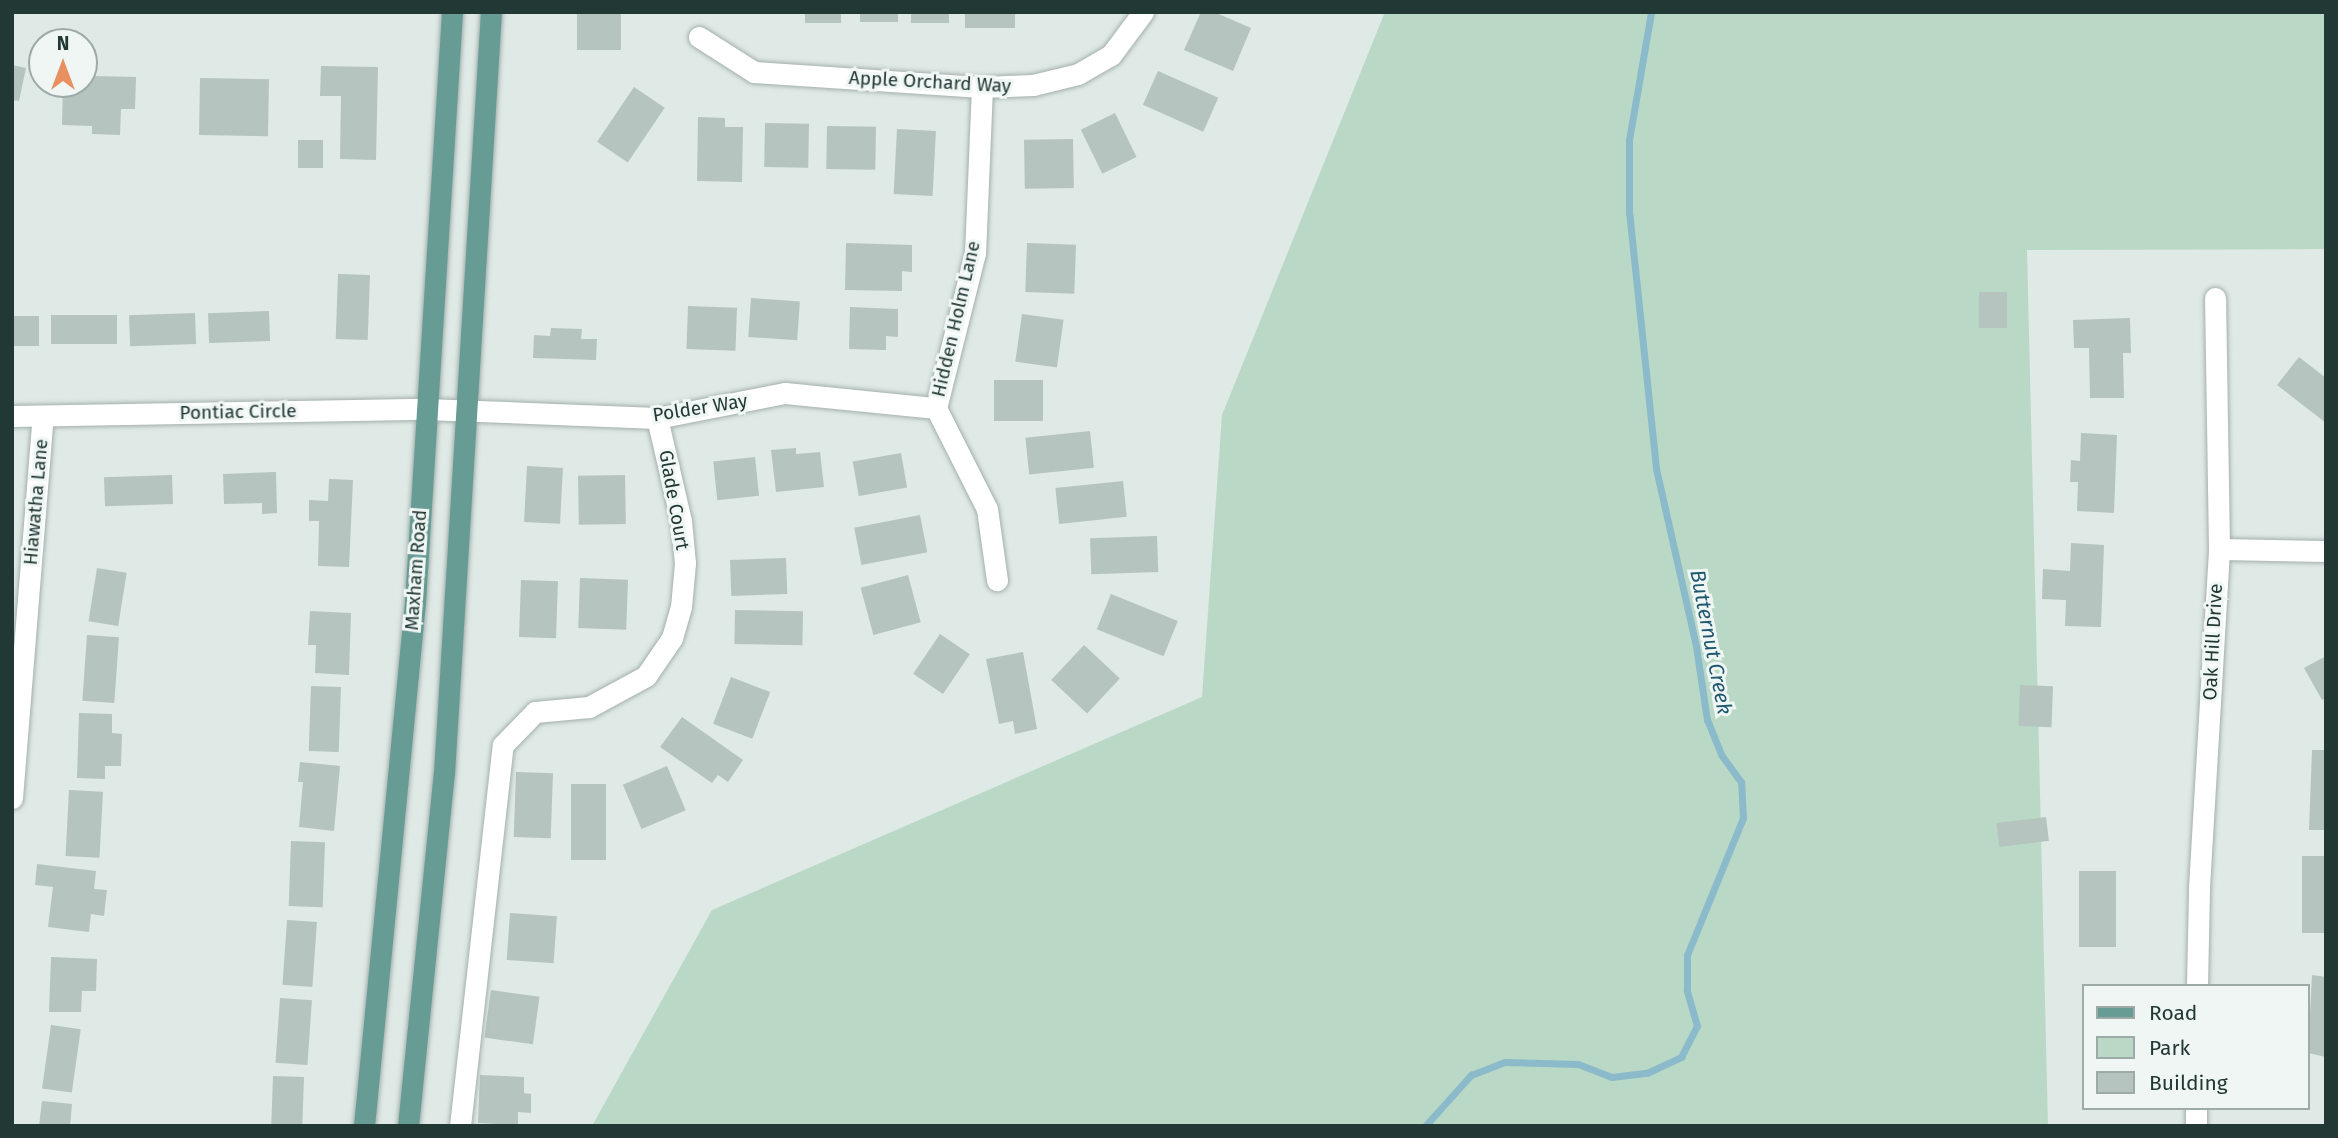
<!DOCTYPE html>
<html>
<head>
<meta charset="utf-8">
<style>
  body { margin:0 }
  #map { position:relative; width:2338px; height:1138px; overflow:hidden; background:#dfe9e6; font-family:"Fira Sans",sans-serif }
  div>[style] { position:absolute }
  .green>* { inset:0; background:#b9d9c6 }
  .stream>* { height:7px; margin:-3.5px; padding:0 3.5px; transform-origin:3.5px; border-radius:3.5px; background:#8bbacb }
  .building>* { inset:0; background:#b5c4bf; transform-origin:0 0 }
  .roads { filter:drop-shadow(0 0 2px #a3b0ad) drop-shadow(0 0 2px #a3b0ad) }
  .minor>* { height:21px; margin:-10.5px; padding:0 10.5px; transform-origin:10.5px; border-radius:10.5px; background:#fff }
  .major>* { height:21px; margin:-10.5px; padding:0 10.5px; transform-origin:10.5px; border-radius:10.5px; background:#679c94 }
  span { translate:-50% -50%; white-space:nowrap; text-align:center; line-height:1.15; -webkit-text-stroke:6px #eff6f4; paint-order:stroke }
  .street-label { font-size:19px; color:#223835 }
  .water-label { font-size:21px; color:#20596f; font-style:italic }
  .frame { position:absolute; inset:0; border:14px solid #223835; pointer-events:none }
  .legend { position:absolute; left:2082px; top:984px; width:228px; height:126px; box-sizing:border-box; background:#eff6f4; border:2px solid #9daaa8; margin:0; padding:9px 12px; list-style:none; font-size:21px; color:#223835 }
  .legend li { display:flex; align-items:center; gap:14px; height:35px }
  .legend b { width:35px; border:2px solid #9daaa8 }
  .north { position:absolute; left:28px; top:28px; width:70px; height:70px; box-sizing:border-box; background:#eff6f4; border:2px solid #9daaa8; border-radius:50%; rotate:0deg; font-size:19px; font-weight:700; line-height:28px; text-align:center; color:#223835 }
  .north::after { content:''; display:block; margin:auto; width:24px; height:32px; background:#e8905f; clip-path:polygon(50% 0,100% 100%,50% 72%,0 100%) }
</style>
</head>
<body>
<div id="map">
  <div class="green">
    <div style="clip-path:polygon(1385px 12px,2326px 12px,2326px 249px,2027px 250px,2048px 1126px,592px 1126px,712px 910px,1202px 697px,1222px 415px)"></div>
  </div>
  <div class="stream">
    <div style="left:1425px;top:1126px;width:69px;rotate:-48deg"></div>
    <div style="left:1471px;top:1075px;width:36px;rotate:-21deg"></div>
    <div style="left:1505px;top:1062px;width:73px;rotate:1.6deg"></div>
    <div style="left:1578px;top:1064px;width:36px;rotate:21deg"></div>
    <div style="left:1612px;top:1077px;width:35px;rotate:-7deg"></div>
    <div style="left:1647px;top:1073px;width:38px;rotate:-25deg"></div>
    <div style="left:1681px;top:1057px;width:35px;rotate:-63deg"></div>
    <div style="left:1697px;top:1026px;width:37px;rotate:-106deg"></div>
    <div style="left:1687px;top:990px;width:35px;rotate:-90deg"></div>
    <div style="left:1687px;top:955px;width:148px;rotate:-67.8deg"></div>
    <div style="left:1743px;top:818px;width:36px;rotate:-93deg"></div>
    <div style="left:1741px;top:782px;width:34px;rotate:-126deg"></div>
    <div style="left:1721px;top:754px;width:37px;rotate:-112deg"></div>
    <div style="left:1707px;top:720px;width:75px;rotate:-98.5deg"></div>
    <div style="left:1696px;top:646px;width:182px;rotate:-102.7deg"></div>
    <div style="left:1656px;top:468px;width:256px;rotate:-96deg"></div>
    <div style="left:1629px;top:213px;width:73px;rotate:-90deg"></div>
    <div style="left:1629px;top:140px;width:130px;rotate:-80.2deg"></div>
  </div>
  <div class="building">
    <div style="left:577px;top:12px;width:44px;height:38px"></div>
    <div style="left:805px;top:12px;width:36px;height:11px"></div>
    <div style="left:860px;top:12px;width:38px;height:10px"></div>
    <div style="left:911px;top:12px;width:38px;height:11px"></div>
    <div style="left:965px;top:12px;width:50px;height:16px"></div>
    <div style="clip-path:polygon(1201px 12px,1214px 12px,1251px 28px,1233px 71px,1184px 50px)"></div>
    <div style="clip-path:polygon(84px 63px,93px 64px,93px 76px,136px 77px,135px 109px,121px 109px,120px 135px,92px 134px,92px 126px,62px 125px,63px 84px,84px 84px)"></div>
    <div style="clip-path:polygon(12px 65px,26px 68px,19px 101px,12px 100px)"></div>
    <div style="clip-path:polygon(321px 66px,378px 67px,376px 160px,340px 159px,341px 96px,320px 96px)"></div>
    <div style="left:1158px;top:71px;width:66px;height:37px;rotate:24deg"></div>
    <div style="left:200px;top:78px;width:69px;height:57px;rotate:1deg"></div>
    <div style="left:634px;top:87px;width:37px;height:66px;rotate:34deg"></div>
    <div style="left:1115px;top:113px;width:49px;height:38px;rotate:64deg"></div>
    <div style="clip-path:polygon(698px 117px,725px 118px,725px 127px,743px 127px,742px 182px,697px 181px)"></div>
    <div style="left:765px;top:123px;width:44px;height:44px;rotate:1deg"></div>
    <div style="left:827px;top:126px;width:49px;height:43px;rotate:1deg"></div>
    <div style="left:897px;top:129px;width:39px;height:65px;rotate:3deg"></div>
    <div style="left:1073px;top:139px;width:49px;height:49px;rotate:89deg"></div>
    <div style="left:298px;top:140px;width:25px;height:28px"></div>
    <div style="clip-path:polygon(846px 243px,912px 245px,912px 272px,902px 271px,902px 291px,845px 290px)"></div>
    <div style="left:1027px;top:243px;width:49px;height:49px;rotate:2deg"></div>
    <div style="left:338px;top:274px;width:32px;height:65px;rotate:2deg"></div>
    <div style="left:1979px;top:292px;width:28px;height:36px"></div>
    <div style="left:751px;top:298px;width:49px;height:39px;rotate:4deg"></div>
    <div style="left:688px;top:306px;width:49px;height:43px;rotate:2deg"></div>
    <div style="clip-path:polygon(850px 307px,898px 309px,898px 337px,886px 336px,886px 350px,849px 349px)"></div>
    <div style="left:269px;top:311px;width:30px;height:61px;rotate:88deg"></div>
    <div style="left:195px;top:313px;width:31px;height:66px;rotate:88deg"></div>
    <div style="left:1022px;top:314px;width:42px;height:48px;rotate:8deg"></div>
    <div style="left:117px;top:315px;width:29px;height:66px;rotate:90deg"></div>
    <div style="left:12px;top:316px;width:27px;height:30px"></div>
    <div style="clip-path:polygon(2130px 318px,2131px 353px,2123px 353px,2124px 398px,2090px 398px,2089px 348px,2074px 348px,2073px 320px)"></div>
    <div style="clip-path:polygon(551px 328px,582px 329px,581px 339px,597px 339px,596px 360px,533px 358px,534px 335px,550px 336px)"></div>
    <div style="clip-path:polygon(2299px 357px,2326px 378px,2326px 423px,2277px 385px)"></div>
    <div style="left:994px;top:380px;width:49px;height:41px"></div>
    <div style="left:1090px;top:431px;width:37px;height:65px;rotate:84deg"></div>
    <div style="clip-path:polygon(2081px 433px,2117px 435px,2114px 513px,2077px 511px,2078px 482px,2070px 482px,2071px 460px,2080px 461px)"></div>
    <div style="clip-path:polygon(796px 448px,796px 454px,820px 452px,824px 487px,776px 492px,771px 450px)"></div>
    <div style="left:901px;top:453px;width:35px;height:49px;rotate:80deg"></div>
    <div style="left:755px;top:457px;width:39px;height:42px;rotate:84deg"></div>
    <div style="left:527px;top:466px;width:36px;height:56px;rotate:3deg"></div>
    <div style="clip-path:polygon(276px 472px,277px 513px,262px 514px,262px 503px,224px 504px,223px 474px)"></div>
    <div style="left:172px;top:475px;width:29px;height:68px;rotate:88deg"></div>
    <div style="left:625px;top:475px;width:49px;height:47px;rotate:89deg"></div>
    <div style="clip-path:polygon(329px 479px,353px 480px,349px 567px,318px 566px,319px 521px,309px 521px,309px 500px,328px 501px)"></div>
    <div style="left:1123px;top:481px;width:36px;height:68px;rotate:84deg"></div>
    <div style="left:920px;top:515px;width:38px;height:67px;rotate:79deg"></div>
    <div style="left:1157px;top:536px;width:36px;height:67px;rotate:88deg"></div>
    <div style="clip-path:polygon(2071px 543px,2104px 545px,2101px 627px,2065px 626px,2066px 600px,2042px 599px,2043px 569px,2070px 571px)"></div>
    <div style="left:786px;top:558px;width:36px;height:56px;rotate:88deg"></div>
    <div style="left:97px;top:568px;width:30px;height:54px;rotate:9deg"></div>
    <div style="left:908px;top:575px;width:49px;height:49px;rotate:75deg"></div>
    <div style="left:580px;top:578px;width:48px;height:50px;rotate:2deg"></div>
    <div style="left:521px;top:580px;width:37px;height:57px;rotate:2deg"></div>
    <div style="left:1111px;top:594px;width:72px;height:38px;rotate:22deg"></div>
    <div style="left:735px;top:610px;width:68px;height:34px;rotate:1deg"></div>
    <div style="clip-path:polygon(310px 611px,351px 613px,349px 675px,315px 673px,316px 645px,308px 645px)"></div>
    <div style="left:940px;top:634px;width:36px;height:48px;rotate:34deg"></div>
    <div style="left:87px;top:635px;width:32px;height:66px;rotate:4deg"></div>
    <div style="left:1084px;top:645px;width:49px;height:48px;rotate:43deg"></div>
    <div style="clip-path:polygon(1023px 652px,1037px 729px,1015px 734px,1013px 721px,999px 724px,986px 659px)"></div>
    <div style="clip-path:polygon(2326px 656px,2326px 698px,2322px 700px,2304px 668px)"></div>
    <div style="left:731px;top:677px;width:42px;height:50px;rotate:21deg"></div>
    <div style="left:2020px;top:685px;width:33px;height:41px;rotate:2deg"></div>
    <div style="left:311px;top:686px;width:30px;height:65px;rotate:2deg"></div>
    <div style="clip-path:polygon(79px 713px,112px 714px,112px 733px,122px 734px,121px 766px,105px 766px,105px 779px,77px 778px)"></div>
    <div style="clip-path:polygon(682px 717px,743px 760px,728px 782px,718px 775px,712px 783px,660px 747px)"></div>
    <div style="clip-path:polygon(2312px 750px,2326px 750px,2326px 830px,2309px 830px)"></div>
    <div style="clip-path:polygon(300px 762px,340px 766px,334px 831px,299px 827px,303px 782px,298px 782px)"></div>
    <div style="left:667px;top:766px;width:48px;height:48px;rotate:67deg"></div>
    <div style="left:516px;top:772px;width:37px;height:65px;rotate:2deg"></div>
    <div style="left:571px;top:784px;width:35px;height:76px"></div>
    <div style="left:69px;top:790px;width:34px;height:66px;rotate:3deg"></div>
    <div style="left:2046px;top:817px;width:24px;height:50px;rotate:83deg"></div>
    <div style="left:291px;top:841px;width:34px;height:65px;rotate:2deg"></div>
    <div style="left:2326px;top:856px;width:77px;height:24px;rotate:90deg"></div>
    <div style="clip-path:polygon(37px 864px,96px 871px,94px 889px,107px 890px,104px 916px,91px 914px,89px 932px,48px 927px,53px 887px,35px 885px)"></div>
    <div style="left:2079px;top:871px;width:37px;height:76px"></div>
    <div style="left:510px;top:913px;width:47px;height:47px;rotate:4deg"></div>
    <div style="left:287px;top:920px;width:30px;height:65px;rotate:4deg"></div>
    <div style="clip-path:polygon(51px 957px,97px 959px,96px 991px,82px 991px,81px 1012px,49px 1012px)"></div>
    <div style="clip-path:polygon(2312px 975px,2326px 977px,2326px 1057px,2308px 1053px)"></div>
    <div style="left:491px;top:990px;width:49px;height:48px;rotate:8deg"></div>
    <div style="left:280px;top:998px;width:32px;height:65px;rotate:4deg"></div>
    <div style="left:51px;top:1025px;width:30px;height:64px;rotate:8deg"></div>
    <div style="clip-path:polygon(480px 1075px,524px 1077px,524px 1093px,531px 1094px,531px 1113px,518px 1112px,518px 1125px,478px 1123px)"></div>
    <div style="left:273px;top:1076px;width:31px;height:50px;rotate:2deg"></div>
    <div style="clip-path:polygon(42px 1101px,72px 1104px,70px 1126px,39px 1126px)"></div>
  </div>
  <div class="roads">
    <div class="minor">
      <div style="left:699px;top:37px;width:65px;rotate:32.5deg"></div>
      <div style="left:754px;top:72px;width:228px;rotate:3.8deg"></div>
      <div style="left:982px;top:87px;width:51px;rotate:-2.2deg"></div>
      <div style="left:1033px;top:85px;width:46px;rotate:-13.7deg"></div>
      <div style="left:1078px;top:74px;width:38px;rotate:-30deg"></div>
      <div style="left:1111px;top:55px;width:54px;rotate:-53.3deg"></div>
      <div style="left:982px;top:87px;width:166px;rotate:92.4deg"></div>
      <div style="left:975px;top:253px;width:160px;rotate:104.1deg"></div>
      <div style="left:936px;top:408px;width:113px;rotate:63.2deg"></div>
      <div style="left:987px;top:509px;width:72px;rotate:82deg"></div>
      <div style="left:12px;top:416px;width:413px;rotate:-1deg"></div>
      <div style="left:425px;top:409px;width:232px;rotate:2.2deg"></div>
      <div style="left:657px;top:418px;width:130px;rotate:-11.1deg"></div>
      <div style="left:785px;top:393px;width:152px;rotate:5.7deg"></div>
      <div style="left:2219px;top:549px;width:107px;rotate:1.1deg"></div>
      <div style="left:12px;top:798px;width:383px;rotate:-85.4deg"></div>
      <div style="left:2197px;top:986px;width:99px;rotate:-88.8deg"></div>
      <div style="left:2199px;top:887px;width:339px;rotate:-86.6deg"></div>
      <div style="left:2219px;top:549px;width:251px;rotate:-90.9deg"></div>
      <div style="left:460px;top:1126px;width:383px;rotate:-83.6deg"></div>
      <div style="left:503px;top:745px;width:46px;rotate:-45.9deg"></div>
      <div style="left:535px;top:712px;width:54px;rotate:-5.3deg"></div>
      <div style="left:589px;top:707px;width:65px;rotate:-28.5deg"></div>
      <div style="left:646px;top:676px;width:46px;rotate:-55.6deg"></div>
      <div style="left:672px;top:638px;width:32px;rotate:-74deg"></div>
      <div style="left:681px;top:607px;width:44px;rotate:-84.8deg"></div>
      <div style="left:685px;top:563px;width:42px;rotate:-95.4deg"></div>
      <div style="left:681px;top:521px;width:106px;rotate:-103.1deg"></div>
      <div style="left:2196px;top:1126px;width:18px;rotate:-90deg"></div>
    </div>
    <div class="major">
      <div style="left:364px;top:1126px;width:526px;rotate:-84.44deg"></div>
      <div style="left:415px;top:602px;width:591px;rotate:-86.41deg"></div>
      <div style="left:408px;top:1126px;width:355px;rotate:-84.2deg"></div>
      <div style="left:444px;top:773px;width:762px;rotate:-86.47deg"></div>
    </div>
  </div>
  <div class="street-label">
    <span style="left:930px;top:82px;rotate:3deg">Apple Orchard Way</span>
    <span style="left:956px;top:319px;rotate:-77deg">Hidden Holm Lane</span>
    <span style="left:700px;top:408px;rotate:-9deg">Polder Way</span>
    <span style="left:238px;top:412px;rotate:-1deg">Pontiac Circle</span>
    <span style="left:674px;top:500px;rotate:80deg">Glade Court</span>
    <span style="left:36px;top:502px;rotate:-85deg">Hiawatha Lane</span>
    <span style="left:416px;top:570px;rotate:-86deg">Maxham Road</span>
    <span style="left:2213px;top:642px;rotate:-87deg">Oak Hill Drive</span>
  </div>
  <div class="water-label">
    <span style="left:1711px;top:642px;rotate:79deg">Butternut Creek</span>
  </div>
  <div class="frame"></div>
  <ul class="legend">
  <li><b style="height:9px;background:#679c94"></b>Road</li>
  <li><b style="height:19px;background:#b9d9c6"></b>Park</li>
  <li><b style="height:19px;background:#b5c4bf"></b>Building</li>
  </ul>
  <div class="north">N</div>
</div>
</body>
</html>
